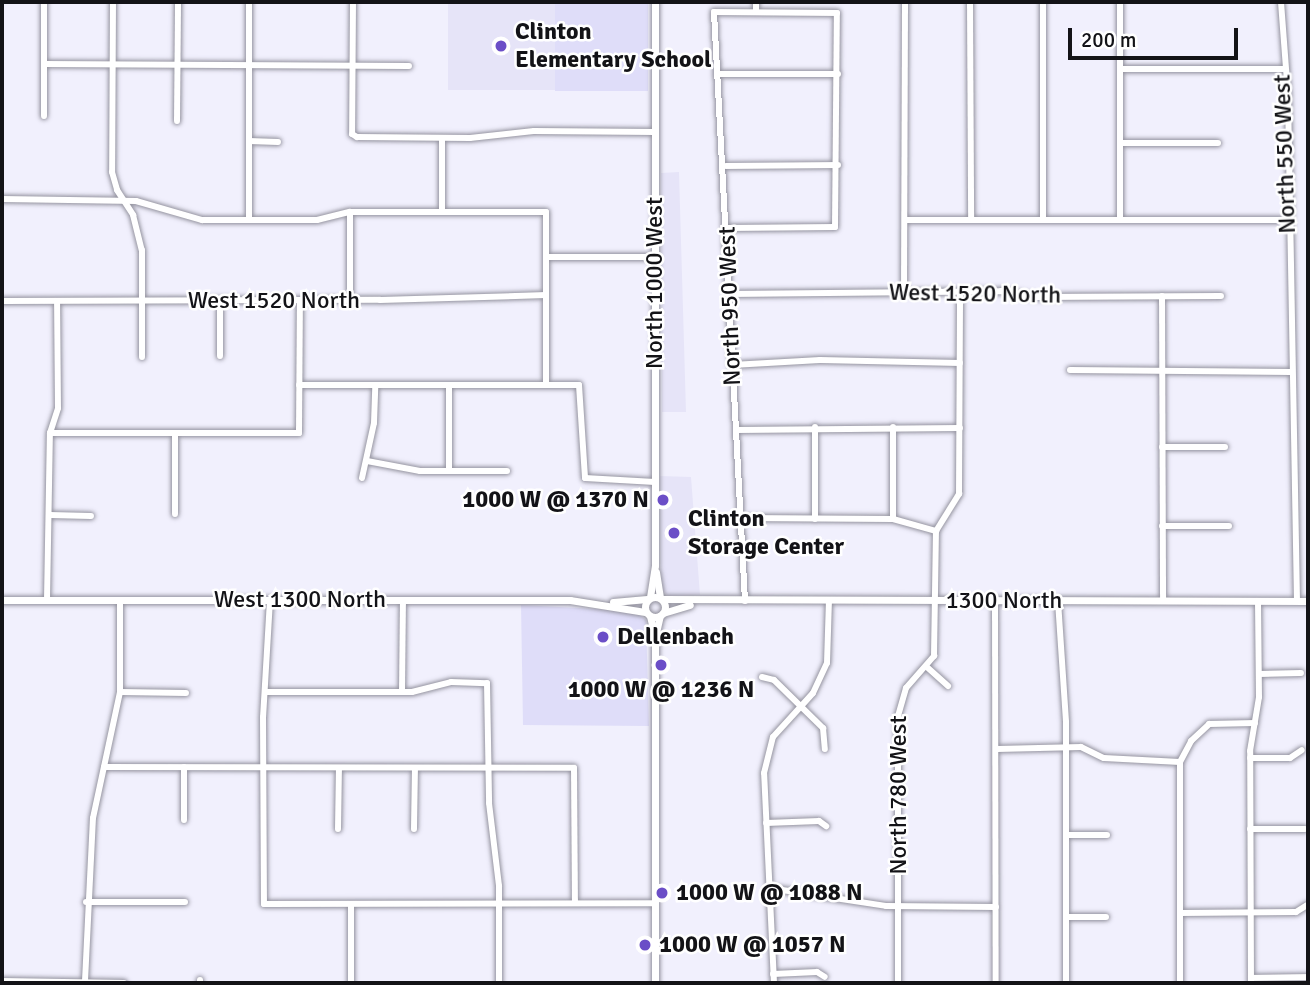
<!DOCTYPE html>
<html>
<head>
<meta charset="utf-8">
<style>
  body { margin:0 }
  #map { position:relative; width:1310px; height:985px; overflow:hidden; background:#f1f0fd; font-family:Signika,sans-serif }
  div>[style] { position:absolute }
  .built>* { inset:0; background:#e6e4f8; transform-origin:0 0 }
  .green>* { inset:0; background:#dfddf9; transform-origin:0 0 }
  .roads { filter:drop-shadow(0 0 2px #9594a0) drop-shadow(0 0 2px #9594a0) }
  .minor>* { height:6px; margin:-3px; padding:0 3px; transform-origin:3px; border-radius:3px; background:#fff }
  .tertiary>* { height:7px; margin:-3.5px; padding:0 3.5px; transform-origin:3.5px; border-radius:3.5px; background:#fff }
  .tertiary>.ring { margin:-3.5px; padding:0; box-sizing:content-box; background:none; border:7px solid #fff; border-radius:50% }
  .dots>* { width:19px; height:19px; translate:-50% -50%; box-sizing:border-box; border:4px solid #fff; border-radius:50% }
  span { translate:-50% -50%; white-space:nowrap; text-align:center; line-height:1.15; -webkit-text-stroke:5px #fff; paint-order:stroke }
  .poi-label { font-size:24px; color:#131317; font-weight:700 }
  .left { translate:0 -50%; text-align:left }
  .right { translate:-100% -50%; text-align:right }
  .street-label { font-size:24px; color:#131317 }
  .frame { position:absolute; inset:0; border:4px solid #131317; pointer-events:none }
  .scale { position:absolute; left:1068px; top:28px; width:170px; height:32px; box-sizing:border-box; border:4px solid #131317; border-top:0; padding-left:9px; font-size:21px; line-height:24px; white-space:nowrap; color:#131317; -webkit-text-stroke:5px #fff; paint-order:stroke }
</style>
</head>
<body>
<div id="map">
  <div class="built">
    <div style="left:448px;top:2px;width:107px;height:88px"></div>
    <div style="clip-path:polygon(679px 172px,686px 412px,662px 412px,661px 173px)"></div>
    <div style="clip-path:polygon(660px 476px,691px 477px,700px 595px,668px 596px,661px 588px)"></div>
  </div>
  <div class="green">
    <div style="left:555px;top:2px;width:93px;height:89px"></div>
    <div style="clip-path:polygon(521px 605px,635px 611px,646px 620px,649px 726px,523px 725px)"></div>
  </div>
  <div class="roads">
    <div class="minor">
      <div style="left:44px;top:2px;width:114px;rotate:90deg"></div>
      <div style="left:113px;top:2px;width:170px;rotate:90.3deg"></div>
      <div style="left:112px;top:172px;width:19px;rotate:74deg"></div>
      <div style="left:117px;top:190px;width:30px;rotate:57deg"></div>
      <div style="left:133px;top:215px;width:36px;rotate:76deg"></div>
      <div style="left:142px;top:250px;width:107px;rotate:90deg"></div>
      <div style="left:353px;top:2px;width:132px;rotate:90.4deg"></div>
      <div style="left:352px;top:134px;width:6px;rotate:31deg"></div>
      <div style="left:357px;top:137px;width:113px;rotate:0.5deg"></div>
      <div style="left:470px;top:138px;width:64px;rotate:-6.2deg"></div>
      <div style="left:534px;top:131px;width:121px;rotate:0.5deg"></div>
      <div style="left:970px;top:2px;width:218px;rotate:89.7deg"></div>
      <div style="left:1120px;top:2px;width:218px;rotate:90deg"></div>
      <div style="left:1281px;top:2px;width:94px;rotate:85.7deg"></div>
      <div style="left:1288px;top:96px;width:505px;rotate:88.98deg"></div>
      <div style="left:756px;top:12px;width:10px;rotate:-90deg"></div>
      <div style="left:44px;top:64px;width:365px;rotate:0.3deg"></div>
      <div style="left:1120px;top:69px;width:163px"></div>
      <div style="left:718px;top:74px;width:120px"></div>
      <div style="left:177px;top:121px;width:119px;rotate:-89.5deg"></div>
      <div style="left:249px;top:141px;width:29px;rotate:2deg"></div>
      <div style="left:1120px;top:143px;width:98px"></div>
      <div style="left:726px;top:166px;width:112px;rotate:-0.5deg"></div>
      <div style="left:2px;top:199px;width:134px;rotate:0.9deg"></div>
      <div style="left:136px;top:201px;width:69px;rotate:16.1deg"></div>
      <div style="left:202px;top:220px;width:115px"></div>
      <div style="left:317px;top:220px;width:34px;rotate:-14deg"></div>
      <div style="left:350px;top:212px;width:196px"></div>
      <div style="left:546px;top:212px;width:173px;rotate:90deg"></div>
      <div style="left:350px;top:212px;width:88px;rotate:90deg"></div>
      <div style="left:442px;top:212px;width:74px;rotate:-90deg"></div>
      <div style="left:249px;top:220px;width:218px;rotate:-90deg"></div>
      <div style="left:905px;top:220px;width:382px"></div>
      <div style="left:1043px;top:220px;width:218px;rotate:-90deg"></div>
      <div style="left:727px;top:228px;width:108px;rotate:-0.5deg"></div>
      <div style="left:835px;top:227px;width:214px;rotate:-89.5deg"></div>
      <div style="left:837px;top:13px;width:123px;rotate:-179.5deg"></div>
      <div style="left:714px;top:12px;width:590px;rotate:86.99deg"></div>
      <div style="left:548px;top:257px;width:107px"></div>
      <div style="left:904px;top:292px;width:290px;rotate:-89.8deg"></div>
      <div style="left:729px;top:294px;width:272px;rotate:-0.6deg"></div>
      <div style="left:1001px;top:291px;width:35px;rotate:10deg"></div>
      <div style="left:1035px;top:297px;width:186px;rotate:-0.3deg"></div>
      <div style="left:1162px;top:296px;width:305px;rotate:89.8deg"></div>
      <div style="left:2px;top:301px;width:378px;rotate:-0.2deg"></div>
      <div style="left:380px;top:300px;width:166px;rotate:-1.7deg"></div>
      <div style="left:220px;top:356px;width:55px;rotate:-90deg"></div>
      <div style="left:732px;top:365px;width:88px;rotate:-3.3deg"></div>
      <div style="left:820px;top:360px;width:140px;rotate:1.2deg"></div>
      <div style="left:1070px;top:370px;width:221px;rotate:0.5deg"></div>
      <div style="left:299px;top:385px;width:280px"></div>
      <div style="left:579px;top:385px;width:93px;rotate:86.3deg"></div>
      <div style="left:585px;top:478px;width:70px;rotate:3.3deg"></div>
      <div style="left:449px;top:385px;width:86px;rotate:90deg"></div>
      <div style="left:815px;top:427px;width:92px;rotate:90deg"></div>
      <div style="left:893px;top:427px;width:92px;rotate:90deg"></div>
      <div style="left:736px;top:430px;width:224px;rotate:-0.5deg"></div>
      <div style="left:50px;top:433px;width:249px"></div>
      <div style="left:299px;top:433px;width:133px;rotate:-89.6deg"></div>
      <div style="left:1162px;top:447px;width:63px"></div>
      <div style="left:367px;top:461px;width:54px;rotate:10.7deg"></div>
      <div style="left:420px;top:471px;width:87px"></div>
      <div style="left:362px;top:478px;width:56px;rotate:-77.7deg"></div>
      <div style="left:374px;top:423px;width:38px;rotate:-88deg"></div>
      <div style="left:175px;top:514px;width:81px;rotate:-90deg"></div>
      <div style="left:50px;top:515px;width:41px;rotate:1.4deg"></div>
      <div style="left:743px;top:518px;width:150px;rotate:0.4deg"></div>
      <div style="left:893px;top:519px;width:45px;rotate:15.6deg"></div>
      <div style="left:1162px;top:526px;width:67px"></div>
      <div style="left:47px;top:600px;width:167px;rotate:-89deg"></div>
      <div style="left:50px;top:433px;width:26px;rotate:-72deg"></div>
      <div style="left:58px;top:408px;width:107px;rotate:-90.5deg"></div>
      <div style="left:270px;top:600px;width:117px;rotate:93.4deg"></div>
      <div style="left:263px;top:717px;width:187px;rotate:89.7deg"></div>
      <div style="left:264px;top:904px;width:392px;rotate:-0.1deg"></div>
      <div style="left:995px;top:601px;width:382px;rotate:89.9deg"></div>
      <div style="left:1058px;top:601px;width:121px;rotate:86.2deg"></div>
      <div style="left:1066px;top:722px;width:261px;rotate:90deg"></div>
      <div style="left:928px;top:668px;width:27px;rotate:42deg"></div>
      <div style="left:1259px;top:674px;width:42px;rotate:-1.4deg"></div>
      <div style="left:762px;top:677px;width:12px;rotate:14deg"></div>
      <div style="left:774px;top:680px;width:69px;rotate:44.4deg"></div>
      <div style="left:823px;top:728px;width:21px;rotate:85deg"></div>
      <div style="left:120px;top:692px;width:66px;rotate:0.9deg"></div>
      <div style="left:266px;top:692px;width:146px"></div>
      <div style="left:412px;top:692px;width:40px;rotate:-14.4deg"></div>
      <div style="left:451px;top:682px;width:36px;rotate:2deg"></div>
      <div style="left:487px;top:683px;width:120px;rotate:89deg"></div>
      <div style="left:489px;top:803px;width:84px;rotate:83.1deg"></div>
      <div style="left:499px;top:886px;width:97px;rotate:90deg"></div>
      <div style="left:402px;top:692px;width:92px;rotate:-89.4deg"></div>
      <div style="left:997px;top:749px;width:84px;rotate:-1.4deg"></div>
      <div style="left:1081px;top:747px;width:25px;rotate:26deg"></div>
      <div style="left:1104px;top:758px;width:76px;rotate:3deg"></div>
      <div style="left:1250px;top:758px;width:40px"></div>
      <div style="left:1290px;top:758px;width:14px;rotate:-34deg"></div>
      <div style="left:104px;top:767px;width:470px;rotate:0.1deg"></div>
      <div style="left:574px;top:768px;width:135px;rotate:89.6deg"></div>
      <div style="left:184px;top:767px;width:53px;rotate:90deg"></div>
      <div style="left:766px;top:823px;width:53px;rotate:-2.2deg"></div>
      <div style="left:819px;top:821px;width:9px;rotate:36deg"></div>
      <div style="left:338px;top:829px;width:61px;rotate:-89.1deg"></div>
      <div style="left:414px;top:829px;width:61px;rotate:-89.1deg"></div>
      <div style="left:1250px;top:829px;width:55px"></div>
      <div style="left:1066px;top:835px;width:41px"></div>
      <div style="left:769px;top:888px;width:118px;rotate:8.7deg"></div>
      <div style="left:886px;top:906px;width:110px;rotate:0.5deg"></div>
      <div style="left:86px;top:902px;width:99px"></div>
      <div style="left:351px;top:904px;width:79px;rotate:90deg"></div>
      <div style="left:1180px;top:913px;width:116px;rotate:-0.5deg"></div>
      <div style="left:1296px;top:912px;width:13px;rotate:-32deg"></div>
      <div style="left:1066px;top:917px;width:40px"></div>
      <div style="left:773px;top:974px;width:44px;rotate:-2.6deg"></div>
      <div style="left:817px;top:972px;width:9px;rotate:32deg"></div>
      <div style="left:1251px;top:978px;width:57px;rotate:-1deg"></div>
      <div style="left:2px;top:981px;width:122px;rotate:0.9deg"></div>
      <div style="left:85px;top:981px;width:163px;rotate:-87.2deg"></div>
      <div style="left:93px;top:818px;width:129px;rotate:-77.9deg"></div>
      <div style="left:120px;top:692px;width:92px;rotate:-90deg"></div>
      <div style="left:200px;top:983px;width:3px;rotate:-90deg"></div>
      <div style="left:774px;top:983px;width:210px;rotate:-92.7deg"></div>
      <div style="left:764px;top:773px;width:37px;rotate:-76deg"></div>
      <div style="left:773px;top:737px;width:59px;rotate:-47.7deg"></div>
      <div style="left:813px;top:693px;width:33px;rotate:-65deg"></div>
      <div style="left:827px;top:663px;width:62px;rotate:-88.2deg"></div>
      <div style="left:898px;top:983px;width:267px;rotate:-90deg"></div>
      <div style="left:898px;top:716px;width:29px;rotate:-74deg"></div>
      <div style="left:906px;top:688px;width:43px;rotate:-48.8deg"></div>
      <div style="left:934px;top:656px;width:125px;rotate:-89.1deg"></div>
      <div style="left:936px;top:531px;width:44px;rotate:-58.1deg"></div>
      <div style="left:959px;top:494px;width:203px;rotate:-89.7deg"></div>
      <div style="left:1180px;top:983px;width:221px;rotate:-90deg"></div>
      <div style="left:1180px;top:762px;width:24px;rotate:-62deg"></div>
      <div style="left:1191px;top:741px;width:25px;rotate:-43deg"></div>
      <div style="left:1209px;top:724px;width:46px;rotate:-1.2deg"></div>
      <div style="left:1251px;top:983px;width:232px;rotate:-90.2deg"></div>
      <div style="left:1250px;top:751px;width:55px;rotate:-80.5deg"></div>
      <div style="left:1259px;top:697px;width:95px;rotate:-90.6deg"></div>
    </div>
    <div class="tertiary">
      <div style="left:656px;top:572px;width:26px;rotate:81deg"></div>
      <div class="ring" style="left:645px;top:597px;width:13px;height:13px"></div>
      <div style="left:650px;top:597px;width:32px;rotate:-81deg"></div>
      <div style="left:655px;top:565px;width:563px;rotate:-90deg"></div>
      <div style="left:662px;top:599px;width:646px;rotate:0.18deg"></div>
      <div style="left:2px;top:600px;width:568px"></div>
      <div style="left:570px;top:600px;width:76px;rotate:9.1deg"></div>
      <div style="left:613px;top:602px;width:34px;rotate:-5deg"></div>
      <div style="left:663px;top:613px;width:28px;rotate:-17deg"></div>
      <div style="left:650px;top:616px;width:23px;rotate:77deg"></div>
      <div style="left:655px;top:638px;width:345px;rotate:90deg"></div>
      <div style="left:655px;top:637px;width:22px;rotate:-77deg"></div>
    </div>
  </div>
  <div class="dots">
    <div style="left:501px;top:46px;background:#6b4ec7"></div>
    <div style="left:663px;top:500px;background:#6b4ec7"></div>
    <div style="left:674px;top:533px;background:#6b4ec7"></div>
    <div style="left:603px;top:637px;background:#6b4ec7"></div>
    <div style="left:661px;top:665px;background:#6b4ec7"></div>
    <div style="left:662px;top:893px;background:#6b4ec7"></div>
    <div style="left:645px;top:945px;background:#6b4ec7"></div>
  </div>
  <div class="poi-label">
    <span class="left" style="left:515px;top:46px">Clinton<br>Elementary School</span>
    <span class="right" style="left:649px;top:500px">1000 W @ 1370 N</span>
    <span class="left" style="left:688px;top:533px">Clinton<br>Storage Center</span>
    <span class="left" style="left:617px;top:637px">Dellenbach</span>
    <span style="left:661px;top:690px">1000 W @ 1236 N</span>
    <span class="left" style="left:676px;top:893px">1000 W @ 1088 N</span>
    <span class="left" style="left:659px;top:945px">1000 W @ 1057 N</span>
  </div>
  <div class="street-label">
    <span style="left:1285px;top:154px;rotate:-92deg">North 550 West</span>
    <span style="left:655px;top:283px;rotate:-90deg">North 1000 West</span>
    <span style="left:975px;top:294px;rotate:1deg">West 1520 North</span>
    <span style="left:274px;top:301px">West 1520 North</span>
    <span style="left:730px;top:306px;rotate:-92deg">North 950 West</span>
    <span style="left:300px;top:600px">West 1300 North</span>
    <span style="left:1004px;top:601px">1300 North</span>
    <span style="left:899px;top:795px;rotate:-90deg">North 780 West</span>
  </div>
  <div class="frame"></div>
  <div class="scale">200 m</div>
</div>
</body>
</html>
